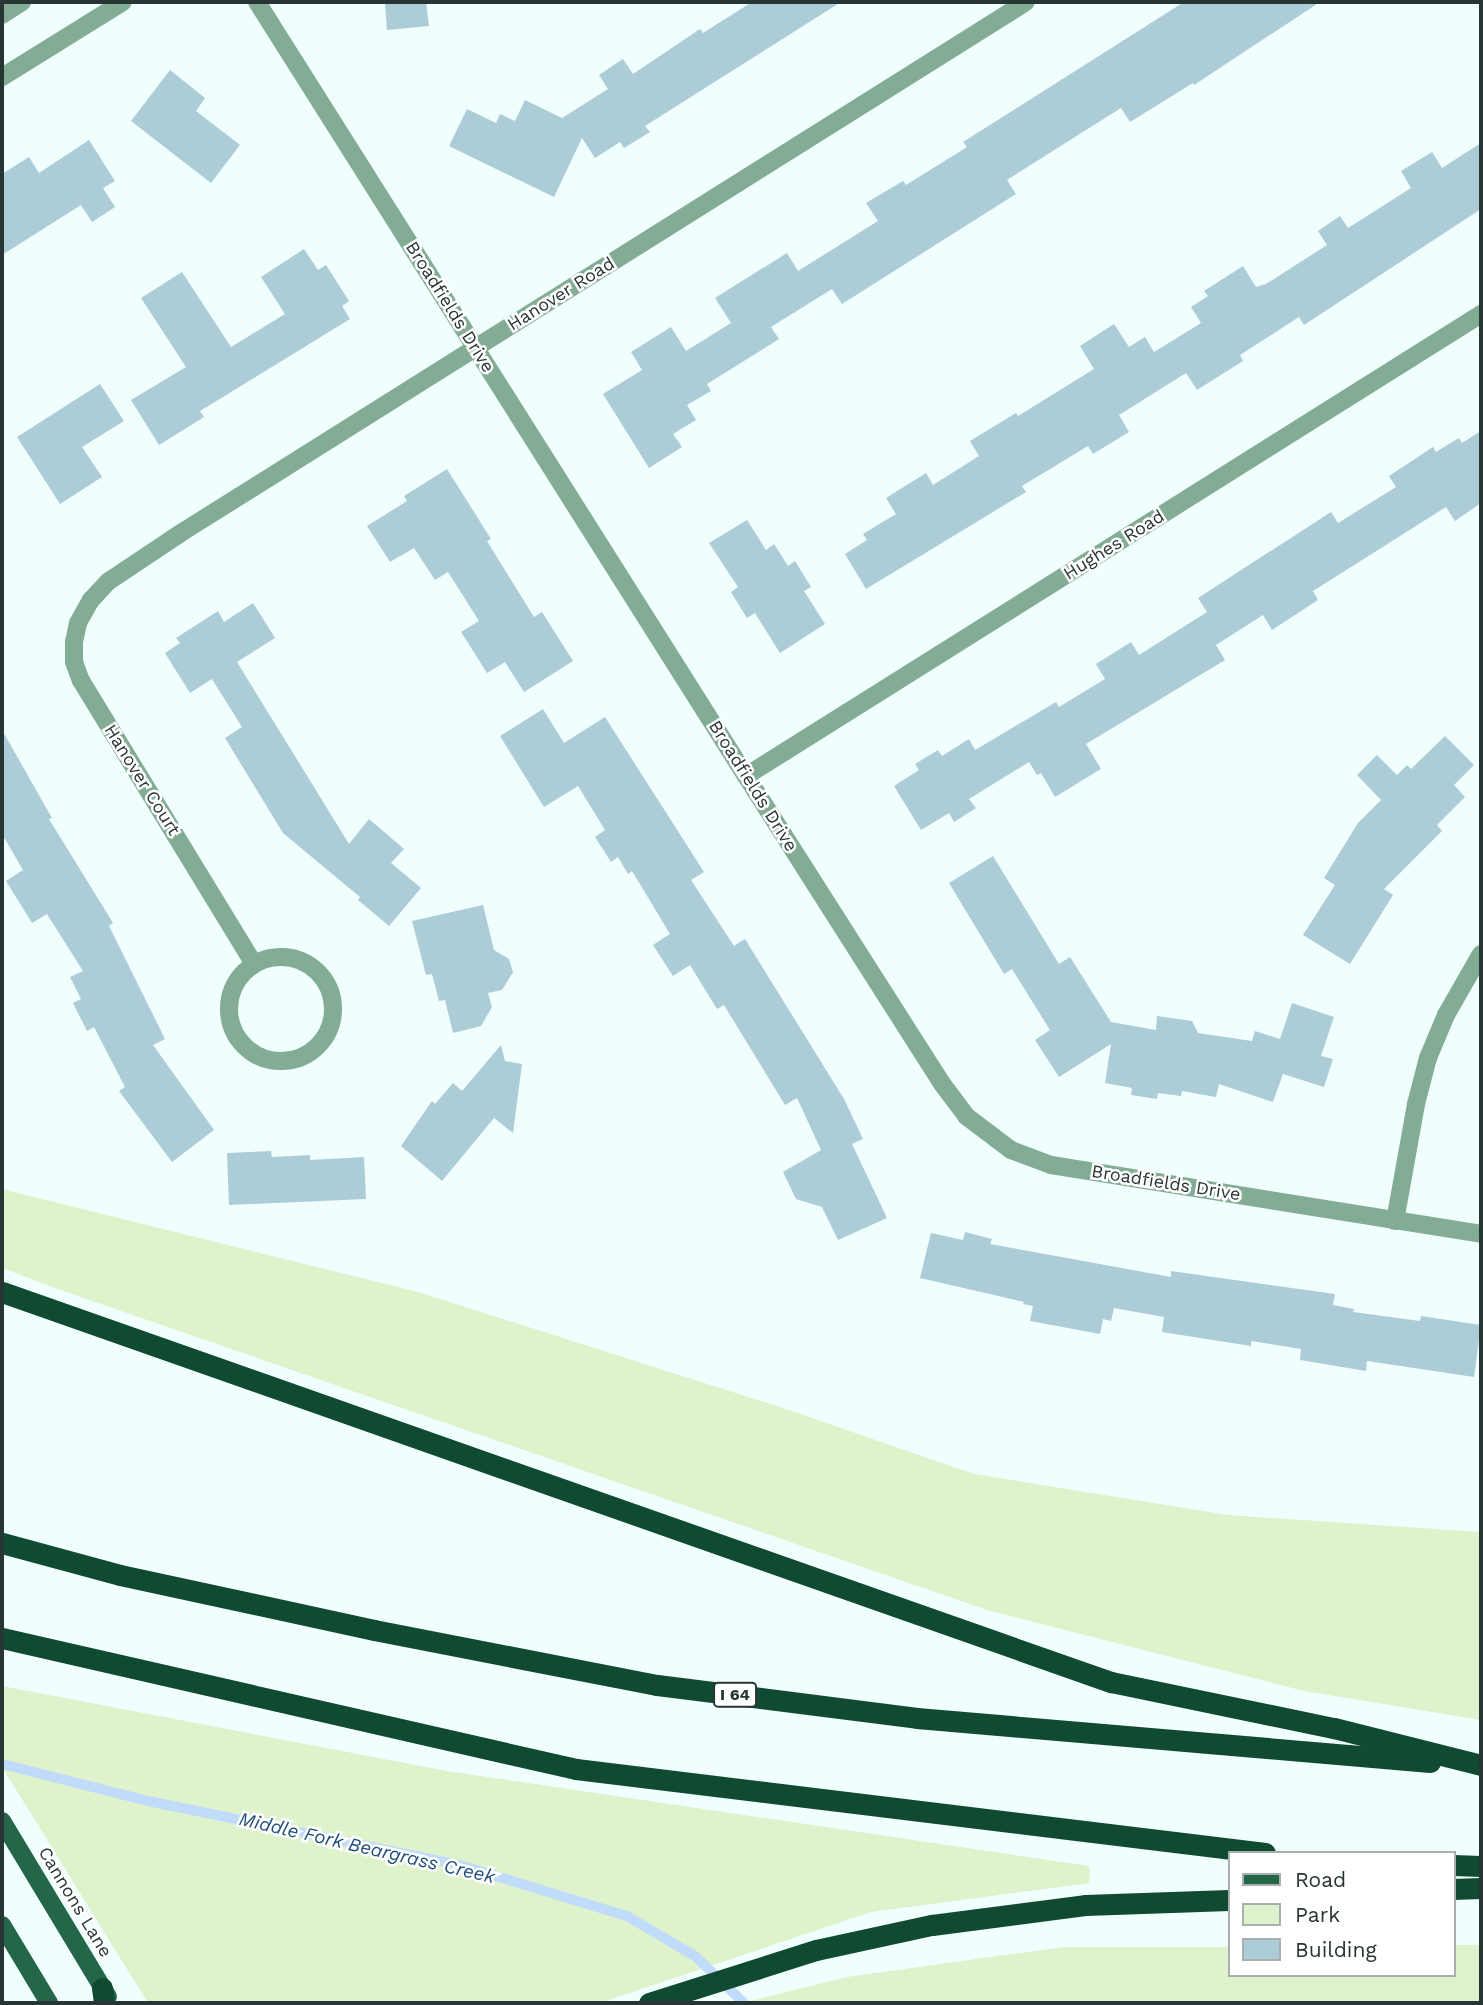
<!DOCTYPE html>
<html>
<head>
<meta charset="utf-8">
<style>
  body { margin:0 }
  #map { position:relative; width:1483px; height:2005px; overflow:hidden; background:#f0fefd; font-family:"Work Sans",sans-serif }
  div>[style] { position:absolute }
  .green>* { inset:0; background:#def2cb }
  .stream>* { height:10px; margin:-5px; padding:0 5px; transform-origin:5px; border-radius:5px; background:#c1dcfa }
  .building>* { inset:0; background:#acccd7 }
  .minor>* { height:18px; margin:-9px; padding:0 9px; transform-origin:9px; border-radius:9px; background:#83ac95 }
  .minor>.ring { margin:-9px; padding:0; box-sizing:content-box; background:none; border:18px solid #83ac95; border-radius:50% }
  .major>* { height:18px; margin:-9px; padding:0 9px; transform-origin:9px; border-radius:9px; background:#246648 }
  .highway>* { height:21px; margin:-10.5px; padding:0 10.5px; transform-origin:10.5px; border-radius:10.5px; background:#0f4a31 }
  span { translate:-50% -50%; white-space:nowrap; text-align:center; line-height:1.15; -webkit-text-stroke:5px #fff; paint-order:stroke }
  .shield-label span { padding:2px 5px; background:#fff; border:2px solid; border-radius:5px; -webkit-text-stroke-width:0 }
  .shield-label { font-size:16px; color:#273534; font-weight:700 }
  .street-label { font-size:18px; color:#273534 }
  .water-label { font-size:19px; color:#204f7d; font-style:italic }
  .frame { position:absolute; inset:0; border:4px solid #273534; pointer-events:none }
  .legend { position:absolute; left:1228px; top:1851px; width:228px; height:126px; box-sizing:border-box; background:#fff; border:2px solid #a9aeae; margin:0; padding:9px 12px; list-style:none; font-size:21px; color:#273534 }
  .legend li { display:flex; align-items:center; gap:14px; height:35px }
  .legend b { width:35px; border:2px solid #a9aeae }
</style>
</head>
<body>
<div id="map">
  <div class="green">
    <div style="clip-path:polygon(2px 1189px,418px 1292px,780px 1407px,974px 1474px,1228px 1515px,1481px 1532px,1481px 1720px,1304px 1691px,987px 1610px,69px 1293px,2px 1268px)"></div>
    <div style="clip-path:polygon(2px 1686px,447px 1771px,1089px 1866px,1090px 1883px,871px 1912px,600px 2003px,148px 2003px,2px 1767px)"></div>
    <div style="clip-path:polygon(1453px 1945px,1481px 1945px,1481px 2003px,742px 2003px,847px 1977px,1064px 1947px,1229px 1947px,1229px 1975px,1453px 1975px)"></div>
  </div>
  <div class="stream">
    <div style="left:2px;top:1764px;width:151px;rotate:14.2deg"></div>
    <div style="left:148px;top:1801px;width:318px;rotate:11.6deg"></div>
    <div style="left:460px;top:1865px;width:175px;rotate:17deg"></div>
    <div style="left:627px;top:1916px;width:79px;rotate:30.5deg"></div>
    <div style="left:695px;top:1956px;width:68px;rotate:43.8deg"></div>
  </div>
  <div class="building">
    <div style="clip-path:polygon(385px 2px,426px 2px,429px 26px,387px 30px)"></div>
    <div style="clip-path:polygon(752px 2px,841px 2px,645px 126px,650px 132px,624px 148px,620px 142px,595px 158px,582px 138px,554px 197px,449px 146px,467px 109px,496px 123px,500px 114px,515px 121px,525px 100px,562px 118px,608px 89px,599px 75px,623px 59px,633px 74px,700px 29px,703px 33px)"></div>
    <div style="clip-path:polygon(1184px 2px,1320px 2px,1194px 85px,1193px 83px,1130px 122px,1121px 108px,1048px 154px,1007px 180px,1016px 194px,842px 304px,832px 289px,771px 327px,779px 339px,707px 384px,711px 391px,687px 405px,696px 420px,673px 434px,682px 447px,649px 468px,603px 394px,642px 370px,631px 352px,671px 327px,686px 351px,731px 323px,715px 298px,787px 253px,798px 271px,878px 221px,866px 203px,903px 181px,906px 185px,967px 147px,963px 142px)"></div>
    <div style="clip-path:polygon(170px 70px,205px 98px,196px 111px,240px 145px,211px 183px,131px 121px)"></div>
    <div style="clip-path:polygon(89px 140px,115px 181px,103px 188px,115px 207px,92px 222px,81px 205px,2px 255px,2px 174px,29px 157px,39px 173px)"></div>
    <div style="clip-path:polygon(1481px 143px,1481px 209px,1304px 325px,1299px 317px,1240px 355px,1243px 361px,1197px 390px,1186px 373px,1119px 415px,1129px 432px,1093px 454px,1088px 446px,1022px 486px,1026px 492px,866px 589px,845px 554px,867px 540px,863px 534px,896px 514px,886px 498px,926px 473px,933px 485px,979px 456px,970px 441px,1016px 413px,1018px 416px,1094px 369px,1080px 346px,1114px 324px,1129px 347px,1145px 337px,1154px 352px,1201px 323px,1191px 307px,1208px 296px,1204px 291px,1243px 266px,1256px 287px,1266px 284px,1327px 245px,1318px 231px,1340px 216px,1348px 228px,1411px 188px,1401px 171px,1432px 152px,1442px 168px)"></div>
    <div style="clip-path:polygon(304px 249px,318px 270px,326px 265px,349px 301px,342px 306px,350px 319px,200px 411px,204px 417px,159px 445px,131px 400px,186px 367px,141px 298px,182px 272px,231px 347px,285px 314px,261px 277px)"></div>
    <div style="clip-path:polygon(100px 384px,124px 421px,82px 447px,102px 477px,60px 504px,17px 437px)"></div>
    <div style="clip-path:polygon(1481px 431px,1481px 503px,1455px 521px,1446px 507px,1313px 591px,1318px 600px,1272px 630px,1263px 615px,1216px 645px,1225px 660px,1086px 744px,1101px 769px,1055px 797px,1041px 773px,1037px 775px,1029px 762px,969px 799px,976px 808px,954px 822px,949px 813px,921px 830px,894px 786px,919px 770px,915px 764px,938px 750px,942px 756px,969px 739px,975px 750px,1056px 702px,1059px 707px,1105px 679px,1096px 664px,1131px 642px,1139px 655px,1207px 612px,1198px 598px,1218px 585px,1331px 512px,1338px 523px,1396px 487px,1389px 476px,1433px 447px,1436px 452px,1459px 438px,1462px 443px)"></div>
    <div style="clip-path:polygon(447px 469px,491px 539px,487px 541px,534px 617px,542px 612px,573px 661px,524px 692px,505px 662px,487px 673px,461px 632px,479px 621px,448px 572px,435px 580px,414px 548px,390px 562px,367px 526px,407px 501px,404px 496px)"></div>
    <div style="clip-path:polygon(747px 520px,766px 550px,774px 544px,788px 566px,795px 561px,811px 587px,804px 591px,825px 624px,780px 653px,755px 613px,747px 618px,731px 592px,738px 587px,709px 543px)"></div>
    <div style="clip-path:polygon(253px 603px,275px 638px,237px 662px,349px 844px,369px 819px,404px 849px,391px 863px,421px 888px,389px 926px,358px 900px,360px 897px,283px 833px,225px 738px,242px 727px,212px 679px,190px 693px,165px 653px,180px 643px,176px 638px,218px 611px,224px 622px)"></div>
    <div style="clip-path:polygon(543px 709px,564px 743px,605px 717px,704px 872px,691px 880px,734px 946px,745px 939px,844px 1099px,863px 1139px,852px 1144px,887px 1218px,838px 1240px,822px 1207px,796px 1199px,783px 1172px,821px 1150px,797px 1098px,785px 1105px,724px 1005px,717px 1009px,690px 965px,673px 976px,653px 945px,670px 934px,632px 871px,628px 874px,618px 857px,611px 862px,595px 837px,605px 830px,578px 786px,544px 807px,500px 736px)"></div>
    <div style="clip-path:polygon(2px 730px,52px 818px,49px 819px,113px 923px,109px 926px,165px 1039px,153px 1045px,214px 1130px,172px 1162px,119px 1091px,125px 1087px,94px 1027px,87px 1031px,73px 1003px,81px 999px,70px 977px,83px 971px,47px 914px,32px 923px,6px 881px,23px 870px,2px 834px)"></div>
    <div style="clip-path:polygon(1445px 736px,1474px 765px,1454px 785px,1465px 797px,1437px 825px,1442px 831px,1384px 889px,1393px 895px,1350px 964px,1303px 935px,1335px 885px,1324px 878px,1358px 823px,1381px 800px,1357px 775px,1377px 755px,1397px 775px,1407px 765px,1411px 769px)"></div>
    <div style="clip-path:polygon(993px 856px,1059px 964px,1070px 957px,1111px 1022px,1156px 1030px,1157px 1016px,1192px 1021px,1198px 1033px,1252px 1041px,1255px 1031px,1280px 1039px,1292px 1003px,1334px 1017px,1321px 1056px,1333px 1059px,1324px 1087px,1283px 1074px,1273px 1102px,1219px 1084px,1216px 1097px,1182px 1091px,1181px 1096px,1158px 1093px,1157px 1099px,1131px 1095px,1132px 1088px,1105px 1083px,1111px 1044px,1059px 1077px,1035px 1040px,1050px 1030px,1012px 969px,1004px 974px,949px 883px)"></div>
    <div style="clip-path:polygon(483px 905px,494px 950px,509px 959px,513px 972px,502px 990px,488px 993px,492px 1007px,481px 1026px,453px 1033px,445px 1000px,439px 1001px,432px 974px,426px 975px,412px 921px)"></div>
    <div style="clip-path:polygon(501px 1045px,505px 1061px,522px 1064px,513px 1133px,494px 1118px,442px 1181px,401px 1146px,432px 1101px,435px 1104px,453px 1083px,462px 1091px)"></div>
    <div style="clip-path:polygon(271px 1151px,272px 1157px,310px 1155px,310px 1160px,364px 1157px,366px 1199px,229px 1205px,227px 1153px)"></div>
    <div style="clip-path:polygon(965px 1232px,992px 1239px,990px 1244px,1171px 1277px,1171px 1271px,1335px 1294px,1333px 1305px,1354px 1309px,1353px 1312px,1420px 1321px,1421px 1316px,1481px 1325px,1474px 1377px,1367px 1361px,1366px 1371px,1300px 1360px,1301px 1349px,1251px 1341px,1251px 1346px,1162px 1332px,1164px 1317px,1114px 1308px,1111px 1321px,1103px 1319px,1100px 1334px,1030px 1321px,1033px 1306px,1023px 1304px,1024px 1302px,920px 1278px,931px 1233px,963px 1240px)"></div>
  </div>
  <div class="minor">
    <div style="left:257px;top:2px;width:916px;rotate:57.72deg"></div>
    <div style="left:746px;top:776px;width:366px;rotate:57.5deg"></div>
    <div style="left:943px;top:1085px;width:39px;rotate:53deg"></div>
    <div style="left:966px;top:1116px;width:56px;rotate:37.1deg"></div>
    <div style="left:1011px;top:1150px;width:43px;rotate:20.6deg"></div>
    <div style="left:1051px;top:1165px;width:436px;rotate:9.1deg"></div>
    <div style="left:2px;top:15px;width:24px;rotate:-33deg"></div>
    <div style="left:2px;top:77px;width:142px;rotate:-31.8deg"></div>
    <div style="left:746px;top:776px;width:868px;rotate:-32.15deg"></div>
    <div class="ring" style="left:229px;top:957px;width:86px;height:86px"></div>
    <div style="left:254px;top:964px;width:332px;rotate:-121.4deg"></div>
    <div style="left:81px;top:681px;width:20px;rotate:-110deg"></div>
    <div style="left:74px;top:662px;width:20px;rotate:-90deg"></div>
    <div style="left:74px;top:642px;width:19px;rotate:-78deg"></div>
    <div style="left:78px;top:623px;width:26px;rotate:-61deg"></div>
    <div style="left:91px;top:600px;width:26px;rotate:-47deg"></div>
    <div style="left:109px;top:581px;width:90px;rotate:-33.7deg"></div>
    <div style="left:184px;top:531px;width:994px;rotate:-32.14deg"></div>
    <div style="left:1395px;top:1221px;width:119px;rotate:-79.8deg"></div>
    <div style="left:1416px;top:1104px;width:48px;rotate:-75.4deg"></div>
    <div style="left:1428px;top:1058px;width:47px;rotate:-67.3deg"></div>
    <div style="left:1446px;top:1015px;width:70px;rotate:-60.2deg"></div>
  </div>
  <div class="major">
    <div style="left:2px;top:1821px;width:205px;rotate:58.9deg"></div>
    <div style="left:2px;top:1925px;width:91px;rotate:58.9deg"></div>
  </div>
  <div class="highway">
    <div style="left:2px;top:1292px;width:1176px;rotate:19.38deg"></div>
    <div style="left:1111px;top:1682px;width:228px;rotate:11.7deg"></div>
    <div style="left:1334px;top:1728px;width:152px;rotate:14.1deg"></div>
    <div style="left:2px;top:1543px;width:122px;rotate:15.2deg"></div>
    <div style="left:120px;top:1575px;width:260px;rotate:12.2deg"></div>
    <div style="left:374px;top:1630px;width:288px;rotate:11deg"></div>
    <div style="left:657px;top:1685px;width:262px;rotate:7.2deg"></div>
    <div style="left:917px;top:1718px;width:515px;rotate:4.9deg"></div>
    <div style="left:2px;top:1638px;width:589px;rotate:12.86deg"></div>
    <div style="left:576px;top:1769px;width:694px;rotate:6.95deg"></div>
    <div style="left:1453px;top:1865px;width:28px;rotate:2deg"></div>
    <div style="left:1453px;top:1889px;width:28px;rotate:-2deg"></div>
    <div style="left:102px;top:1988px;width:15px;rotate:82deg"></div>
    <div style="left:649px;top:2003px;width:175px;rotate:-17.6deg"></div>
    <div style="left:816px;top:1950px;width:119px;rotate:-12.2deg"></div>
    <div style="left:932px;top:1925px;width:154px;rotate:-7.4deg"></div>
    <div style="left:1085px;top:1905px;width:144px;rotate:-2deg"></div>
  </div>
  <div class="shield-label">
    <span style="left:735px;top:1695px">I 64</span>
  </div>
  <div class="street-label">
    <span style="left:561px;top:294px;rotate:-32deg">Hanover Road</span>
    <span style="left:450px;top:307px;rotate:58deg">Broadfields Drive</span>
    <span style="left:1114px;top:545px;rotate:-32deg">Hughes Road</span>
    <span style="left:142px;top:780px;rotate:58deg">Hanover Court</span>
    <span style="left:753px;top:786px;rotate:58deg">Broadfields Drive</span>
    <span style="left:1166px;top:1183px;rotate:9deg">Broadfields Drive</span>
    <span style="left:75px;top:1902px;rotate:59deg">Cannons Lane</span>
  </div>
  <div class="water-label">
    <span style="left:367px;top:1848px;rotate:13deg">Middle Fork Beargrass Creek</span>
  </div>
  <div class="frame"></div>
  <ul class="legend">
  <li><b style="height:9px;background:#246648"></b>Road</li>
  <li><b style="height:19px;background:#def2cb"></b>Park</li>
  <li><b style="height:19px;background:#acccd7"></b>Building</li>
  </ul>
</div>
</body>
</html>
